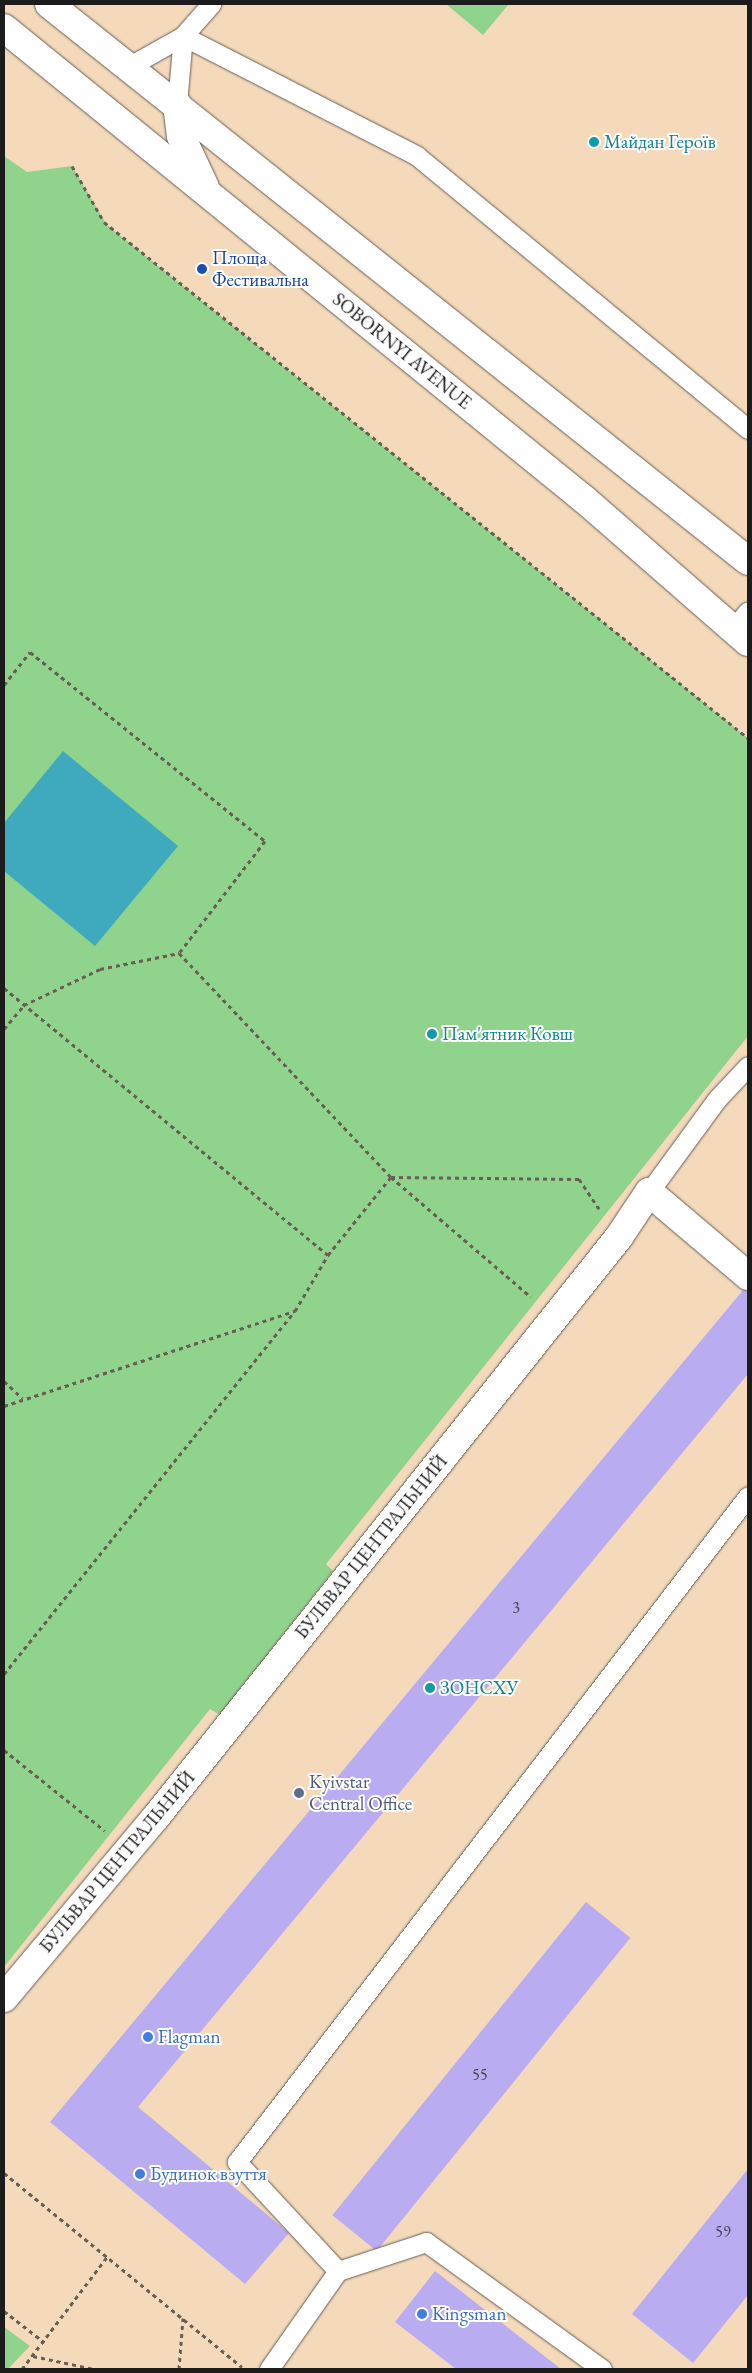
<!DOCTYPE html>
<html>
<head>
<meta charset="utf-8">
<style>
  body { margin:0 }
  #map { position:relative; width:752px; height:2373px; overflow:hidden; background:#f4d9bb; font-family:"EB Garamond",serif }
  div>[style] { position:absolute }
  .green>* { inset:0; background:#8fd38c }
  .water>* { inset:0; background:#3faabe }
  .building>* { inset:0; background:#b9acf0; transform-origin:0 0 }
  .path>* { height:3px; margin-top:-1.5px; transform-origin:0; background:repeating-linear-gradient(90deg,#685e54 0 4px,transparent 0 8px) }
  .roads { filter:drop-shadow(0 0 1px #685e54) drop-shadow(0 0 1px #685e54) }
  .lane>* { height:19px; margin:-9.5px; padding:0 9.5px; transform-origin:9.5px; border-radius:9.5px; background:#fff }
  .street>* { height:28px; margin:-14px; padding:0 14px; transform-origin:14px; border-radius:14px; background:#fff }
  .primary>* { height:28px; margin:-14px; padding:0 14px; transform-origin:14px; border-radius:14px; background:#fff }
  .dots>* { width:14px; height:14px; translate:-50% -50%; box-sizing:border-box; border:2px solid #fff; border-radius:50% }
  span { translate:-50% -50%; white-space:nowrap; text-align:center; line-height:1.15; -webkit-text-stroke:4px #fff; paint-order:stroke }
  .number-label { font-size:16px; color:#434051 }
  .number-label span { -webkit-text-stroke-width:0 }
  .culture-label { font-size:19px; color:#0d838f }
  .left { translate:0 -50%; text-align:left }
  .transit-label { font-size:19px; color:#164399 }
  .street-label { font-size:19px; color:#1c1c1c }
  .service-label { font-size:19px; color:#4e5e75 }
  .shop-label { font-size:19px; color:#366cbe }
  .frame { position:absolute; inset:0; border:5px solid #1c1c1c; pointer-events:none }
</style>
</head>
<body>
<div id="map">
  <div class="green">
    <div style="clip-path:polygon(446px 4px,509px 4px,483px 35px)"></div>
    <div style="clip-path:polygon(4px 156px,27px 172px,72px 166px,107px 225px,748px 738px,748px 1036px,326px 1564px,333px 1571px,220px 1715px,210px 1709px,4px 1967px)"></div>
    <div style="clip-path:polygon(4px 2327px,30px 2346px,8px 2369px,4px 2369px)"></div>
  </div>
  <div class="water">
    <div style="clip-path:polygon(63px 751px,178px 846px,95px 946px,4px 871px,4px 823px)"></div>
  </div>
  <div class="building">
    <div style="clip-path:polygon(744px 1289px,748px 1293px,748px 1374px,138px 2107px,289px 2233px,245px 2284px,50px 2122px)"></div>
    <div style="left:586px;top:1902px;width:57px;height:403px;rotate:39deg"></div>
    <div style="clip-path:polygon(748px 2169px,748px 2295px,693px 2363px,632px 2314px)"></div>
    <div style="clip-path:polygon(435px 2271px,561px 2369px,456px 2369px,395px 2322px)"></div>
  </div>
  <div class="path">
    <div style="left:72px;top:166px;width:64px;rotate:60.3deg"></div>
    <div style="left:104px;top:222px;width:825px;rotate:38.7deg"></div>
    <div style="left:4px;top:685px;width:42px;rotate:-51.8deg"></div>
    <div style="left:30px;top:652px;width:302px;rotate:38.8deg"></div>
    <div style="left:265px;top:841px;width:141px;rotate:127.5deg"></div>
    <div style="left:179px;top:953px;width:308px;rotate:46.6deg"></div>
    <div style="left:391px;top:1177px;width:184px;rotate:40.6deg"></div>
    <div style="left:4px;top:988px;width:420px;rotate:39.5deg"></div>
    <div style="left:328px;top:1255px;width:100px;rotate:-51.1deg"></div>
    <div style="left:4px;top:1029px;width:31px;rotate:-50deg"></div>
    <div style="left:24px;top:1005px;width:84px;rotate:-25.3deg"></div>
    <div style="left:100px;top:969px;width:81px;rotate:-11.4deg"></div>
    <div style="left:391px;top:1177px;width:188px;rotate:0.6deg"></div>
    <div style="left:579px;top:1179px;width:36px;rotate:56deg"></div>
    <div style="left:4px;top:1381px;width:25px;rotate:43deg"></div>
    <div style="left:4px;top:1406px;width:306px;rotate:-18.1deg"></div>
    <div style="left:295px;top:1311px;width:65px;rotate:-59.5deg"></div>
    <div style="left:4px;top:1674px;width:465px;rotate:-51.3deg"></div>
    <div style="left:4px;top:1750px;width:129px;rotate:38.7deg"></div>
    <div style="left:4px;top:2173px;width:307px;rotate:39.2deg"></div>
    <div style="left:4px;top:2311px;width:51px;rotate:37.8deg"></div>
    <div style="left:33px;top:2356px;width:62px;rotate:12deg"></div>
    <div style="left:22px;top:2369px;width:141px;rotate:-52.8deg"></div>
    <div style="left:179px;top:2369px;width:51px;rotate:-85.5deg"></div>
  </div>
  <div class="roads">
    <div class="lane">
      <div style="left:126px;top:68px;width:65px;rotate:-29.3deg"></div>
      <div style="left:183px;top:36px;width:43px;rotate:-48.8deg"></div>
      <div style="left:177px;top:104px;width:68px;rotate:-85deg"></div>
      <div style="left:183px;top:36px;width:263px;rotate:27.1deg"></div>
      <div style="left:417px;top:156px;width:429px;rotate:39.5deg"></div>
      <div style="left:733px;top:629px;width:23px;rotate:-50deg"></div>
      <div style="left:649px;top:1192px;width:115px;rotate:-53.8deg"></div>
      <div style="left:717px;top:1099px;width:45px;rotate:-46.8deg"></div>
      <div style="left:338px;top:2271px;width:149px;rotate:-132.8deg"></div>
      <div style="left:237px;top:2162px;width:839px;rotate:-52.5deg"></div>
      <div style="left:269px;top:2369px;width:120px;rotate:-54.9deg"></div>
      <div style="left:338px;top:2271px;width:93px;rotate:-18.2deg"></div>
      <div style="left:426px;top:2242px;width:217px;rotate:35.8deg"></div>
    </div>
    <div class="street">
      <div style="left:4px;top:1998px;width:236px;rotate:-50deg"></div>
      <div style="left:156px;top:1817px;width:742px;rotate:-51.4deg"></div>
      <div style="left:619px;top:1237px;width:54px;rotate:-56.3deg"></div>
      <div style="left:649px;top:1192px;width:130px;rotate:40.3deg"></div>
    </div>
    <div class="primary">
      <div style="left:49px;top:4px;width:894px;rotate:38.55deg"></div>
      <div style="left:4px;top:28px;width:749px;rotate:39.09deg"></div>
      <div style="left:585px;top:500px;width:216px;rotate:41.1deg"></div>
      <div style="left:177px;top:104px;width:32px;rotate:83deg"></div>
      <div style="left:181px;top:136px;width:56px;rotate:64.8deg"></div>
    </div>
  </div>
  <div class="dots">
    <div style="left:594px;top:142px;background:#0f9aa8"></div>
    <div style="left:202px;top:269px;background:#1a4fb4"></div>
    <div style="left:432px;top:1034px;background:#0f9aa8"></div>
    <div style="left:430px;top:1688px;background:#0f9aa8"></div>
    <div style="left:299px;top:1793px;background:#5c6f8a"></div>
    <div style="left:148px;top:2037px;background:#3f7fe0"></div>
    <div style="left:140px;top:2174px;background:#3f7fe0"></div>
    <div style="left:422px;top:2314px;background:#3f7fe0"></div>
  </div>
  <div class="number-label">
    <span style="left:516px;top:1608px">3</span>
    <span style="left:480px;top:2075px">55</span>
    <span style="left:723px;top:2232px">59</span>
  </div>
  <div class="culture-label">
    <span class="left" style="left:604px;top:142px">Майдан Героїв</span>
    <span class="left" style="left:442px;top:1034px">Пам'ятник Ковш</span>
    <span class="left" style="left:440px;top:1688px">ЗОНСХУ</span>
  </div>
  <div class="transit-label">
    <span class="left" style="left:212px;top:269px">Площа<br>Фестивальна</span>
  </div>
  <div class="street-label">
    <span style="left:402px;top:351px;rotate:39deg">SOBORNYI AVENUE</span>
    <span style="left:371px;top:1547px;rotate:-51deg">БУЛЬВАР ЦЕНТРАЛЬНИЙ</span>
    <span style="left:117px;top:1862px;rotate:-50deg">БУЛЬВАР ЦЕНТРАЛЬНИЙ</span>
  </div>
  <div class="service-label">
    <span class="left" style="left:309px;top:1793px">Kyivstar<br>Central Office</span>
  </div>
  <div class="shop-label">
    <span class="left" style="left:158px;top:2037px">Flagman</span>
    <span class="left" style="left:150px;top:2174px">Будинок взуття</span>
    <span class="left" style="left:432px;top:2314px">Kingsman</span>
  </div>
  <div class="frame"></div>
</div>
</body>
</html>
